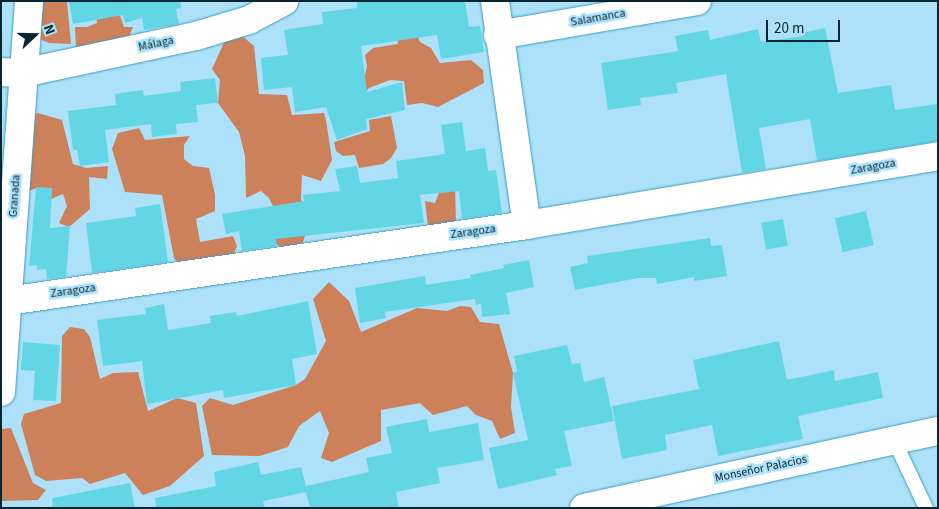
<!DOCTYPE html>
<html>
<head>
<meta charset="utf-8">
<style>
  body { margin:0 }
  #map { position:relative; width:939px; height:509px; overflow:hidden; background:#ace1f9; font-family:"Source Sans 3",sans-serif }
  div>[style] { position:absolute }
  .forest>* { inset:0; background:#cd815a }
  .building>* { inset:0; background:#63d6e6; transform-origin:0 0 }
  .roads { filter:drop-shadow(0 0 1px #399cc1) drop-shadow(0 0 1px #399cc1) }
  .lane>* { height:14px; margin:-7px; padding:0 7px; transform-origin:7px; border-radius:7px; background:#fff }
  .street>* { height:28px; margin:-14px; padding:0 14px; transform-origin:14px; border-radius:14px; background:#fff }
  span { translate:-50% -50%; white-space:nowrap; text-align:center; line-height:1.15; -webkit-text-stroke:5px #ace1f9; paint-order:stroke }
  .street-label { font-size:12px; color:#062531 }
  .frame { position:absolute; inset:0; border:2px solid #062531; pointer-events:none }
  .north { position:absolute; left:10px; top:10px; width:50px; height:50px; -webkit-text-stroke:4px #ace1f9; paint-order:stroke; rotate:69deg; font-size:14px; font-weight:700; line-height:20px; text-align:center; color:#062531 }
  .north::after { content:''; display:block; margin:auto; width:18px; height:22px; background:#062531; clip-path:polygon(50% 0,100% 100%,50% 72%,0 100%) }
  .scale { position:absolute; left:766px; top:20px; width:74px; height:22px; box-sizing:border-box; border:2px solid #062531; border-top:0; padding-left:6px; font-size:15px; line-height:18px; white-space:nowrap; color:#062531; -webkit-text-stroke:4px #ace1f9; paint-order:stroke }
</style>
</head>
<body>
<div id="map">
  <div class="forest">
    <div style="clip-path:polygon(35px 1px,67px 1px,71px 44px,49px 43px,32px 36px)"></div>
    <div style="clip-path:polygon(115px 1px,124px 27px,133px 27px,129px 37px,76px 49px,75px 27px,87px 27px,97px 23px,95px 10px)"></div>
    <div style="clip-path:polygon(414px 27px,420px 42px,431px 48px,440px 63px,471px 60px,483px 70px,484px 83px,438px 107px,422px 103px,407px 105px,404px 81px,390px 80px,369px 88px,360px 99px,367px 66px,365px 55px,373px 48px,398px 44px,397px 36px)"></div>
    <div style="clip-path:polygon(240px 34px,254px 46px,259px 94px,287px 95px,292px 115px,324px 113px,326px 120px,332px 160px,321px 181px,302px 175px,301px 199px,308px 226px,303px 242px,290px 252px,276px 244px,275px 210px,269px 198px,261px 191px,246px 198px,245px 156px,239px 132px,218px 103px,220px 80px,212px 69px,226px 38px)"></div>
    <div style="clip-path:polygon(38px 113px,62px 120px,73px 164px,86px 168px,108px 166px,107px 179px,89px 177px,90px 209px,69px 227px,59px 223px,67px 206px,63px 194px,51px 199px,37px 188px,23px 193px,24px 117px)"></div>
    <div style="clip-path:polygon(391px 116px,397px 148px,391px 158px,383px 164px,359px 168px,355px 155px,343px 156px,336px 151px,334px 142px,370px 131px,369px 120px)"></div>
    <div style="clip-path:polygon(139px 128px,145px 140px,190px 136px,184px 145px,184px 159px,193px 166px,209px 168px,215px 195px,215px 211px,196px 219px,200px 242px,233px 236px,237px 246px,232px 259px,184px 269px,174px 258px,162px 195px,125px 192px,112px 149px,118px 133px)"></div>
    <div style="clip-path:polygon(455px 186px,456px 224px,428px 226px,425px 201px,435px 203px,441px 188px)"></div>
    <div style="clip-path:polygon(329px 282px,349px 301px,361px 332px,417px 308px,447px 311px,460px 306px,471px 307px,480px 322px,499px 324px,513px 373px,511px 407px,515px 433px,500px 439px,492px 421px,476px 415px,467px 406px,433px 415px,420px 403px,381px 410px,381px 441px,332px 462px,321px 458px,329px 433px,320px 411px,299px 426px,288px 447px,260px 456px,212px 455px,202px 406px,210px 398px,233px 405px,296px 385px,305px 379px,326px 341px,313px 299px)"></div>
    <div style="clip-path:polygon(70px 327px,84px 329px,90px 337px,100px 379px,113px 373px,138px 372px,148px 411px,177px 398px,196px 403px,204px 456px,170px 486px,143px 495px,125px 473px,90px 484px,82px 478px,46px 481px,35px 475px,21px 424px,24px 414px,61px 403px,62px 336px)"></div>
    <div style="clip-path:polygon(11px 428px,33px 483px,46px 490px,38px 500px,1px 501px,1px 429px)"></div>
  </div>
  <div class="building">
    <div style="clip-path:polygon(69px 1px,180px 1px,181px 8px,176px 9px,179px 24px,144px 30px,142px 18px,125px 23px,123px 15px,73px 24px)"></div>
    <div style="clip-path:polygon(357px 1px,465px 1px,469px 27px,480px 26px,484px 52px,441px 59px,437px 35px,361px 46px,367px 92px,402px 82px,405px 110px,366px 119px,367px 129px,337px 140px,326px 107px,295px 112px,292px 87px,264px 90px,261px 58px,288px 55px,284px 30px,323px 24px,322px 12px,357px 8px)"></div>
    <div style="clip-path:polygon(825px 28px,838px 93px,891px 85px,895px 110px,938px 104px,938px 141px,817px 161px,810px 119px,759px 128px,766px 169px,742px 173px,726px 74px,676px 83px,678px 93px,640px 98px,641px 105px,608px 110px,601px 63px,678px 51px,675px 36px,708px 30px,710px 40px,758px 29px,761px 42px,803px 36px,802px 33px)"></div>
    <div style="clip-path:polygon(215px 78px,218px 103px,196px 105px,198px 122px,176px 124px,177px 134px,152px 137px,151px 124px,105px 130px,109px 162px,80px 166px,77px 150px,73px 150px,68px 111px,116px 105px,115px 94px,143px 90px,144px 96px,181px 91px,180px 82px)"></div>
    <div style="clip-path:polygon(462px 122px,466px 151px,485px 148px,488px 171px,496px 170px,502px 213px,462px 219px,459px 191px,420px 195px,424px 223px,276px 239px,277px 246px,242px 251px,239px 231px,226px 234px,222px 214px,304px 201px,303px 195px,340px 191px,335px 169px,357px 166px,360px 183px,398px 178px,396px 161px,445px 154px,441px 125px)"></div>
    <div style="clip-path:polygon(36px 187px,52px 188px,50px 228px,70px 226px,66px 277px,47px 279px,46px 269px,37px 270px,37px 265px,29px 266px)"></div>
    <div style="clip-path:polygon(160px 204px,168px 262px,92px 273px,86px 223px,136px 216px,135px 208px)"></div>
    <div style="left:866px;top:211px;width:35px;height:32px;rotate:77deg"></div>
    <div style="left:783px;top:219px;width:27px;height:22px;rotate:80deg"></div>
    <div style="clip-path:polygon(710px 238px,711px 246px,722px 245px,727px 276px,694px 281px,694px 277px,657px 284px,656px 278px,638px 278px,575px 290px,570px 267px,588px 263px,587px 256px)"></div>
    <div style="clip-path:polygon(529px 260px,534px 287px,506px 293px,510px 314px,482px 317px,481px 304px,476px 305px,475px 299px,385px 312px,386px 318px,360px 323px,355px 288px,425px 276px,426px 285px,471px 278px,470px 275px,504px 268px,503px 265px)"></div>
    <div style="clip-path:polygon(308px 301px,317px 354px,292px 359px,296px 385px,224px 398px,223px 390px,147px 404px,142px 361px,103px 366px,97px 320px,146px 314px,145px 308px,164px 304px,168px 330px,211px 323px,210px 316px,236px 312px,237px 316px)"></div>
    <div style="clip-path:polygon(779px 341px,787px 380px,834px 370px,835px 381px,878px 372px,883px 398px,798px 416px,803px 439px,718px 456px,712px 425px,665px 435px,667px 450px,622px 459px,612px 406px,699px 389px,693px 360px)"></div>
    <div style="clip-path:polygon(23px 342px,60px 345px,56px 401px,33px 400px,35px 371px,21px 370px)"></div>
    <div style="clip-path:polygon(567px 345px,572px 364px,580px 363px,584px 382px,604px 377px,614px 421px,564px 431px,572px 466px,555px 469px,557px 475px,498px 489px,489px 448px,528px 440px,513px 373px,517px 372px,514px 356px)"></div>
    <div style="clip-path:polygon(427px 419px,429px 432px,478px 423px,484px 460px,437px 468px,440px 483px,396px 492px,399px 508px,310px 508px,306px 492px,263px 501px,265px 508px,156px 508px,155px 498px,216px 486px,214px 472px,258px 462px,261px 475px,301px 467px,306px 486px,369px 472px,366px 458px,392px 453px,386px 427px)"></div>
    <div style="clip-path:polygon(130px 483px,135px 508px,53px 508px,52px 498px)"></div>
  </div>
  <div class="roads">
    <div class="lane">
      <div style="left:894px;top:440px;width:75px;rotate:64.8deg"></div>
    </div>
    <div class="street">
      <div style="left:495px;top:1px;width:226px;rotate:81.9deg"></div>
      <div style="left:498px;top:35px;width:202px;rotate:-9.7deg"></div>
      <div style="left:1px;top:72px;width:22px;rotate:3deg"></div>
      <div style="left:23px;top:73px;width:177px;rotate:-12.1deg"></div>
      <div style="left:196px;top:36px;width:55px;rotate:-16.8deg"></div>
      <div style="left:249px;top:20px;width:40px;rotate:-28deg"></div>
      <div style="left:8px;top:301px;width:525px;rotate:-8.33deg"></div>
      <div style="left:527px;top:225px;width:417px;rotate:-9.5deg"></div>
      <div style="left:1px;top:392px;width:392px;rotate:-85.9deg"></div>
      <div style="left:584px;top:508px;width:362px;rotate:-12.3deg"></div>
    </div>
  </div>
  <div class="street-label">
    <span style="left:598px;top:18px;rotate:-10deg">Salamanca</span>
    <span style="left:156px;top:44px;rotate:-12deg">Málaga</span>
    <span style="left:873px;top:167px;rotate:-10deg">Zaragoza</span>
    <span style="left:15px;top:196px;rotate:-86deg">Granada</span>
    <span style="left:473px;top:232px;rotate:-8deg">Zaragoza</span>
    <span style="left:73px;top:291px;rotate:-8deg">Zaragoza</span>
    <span style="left:761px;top:469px;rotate:-12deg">Monseñor Palacios</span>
  </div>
  <div class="frame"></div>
  <div class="north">N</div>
  <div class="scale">20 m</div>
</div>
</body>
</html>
